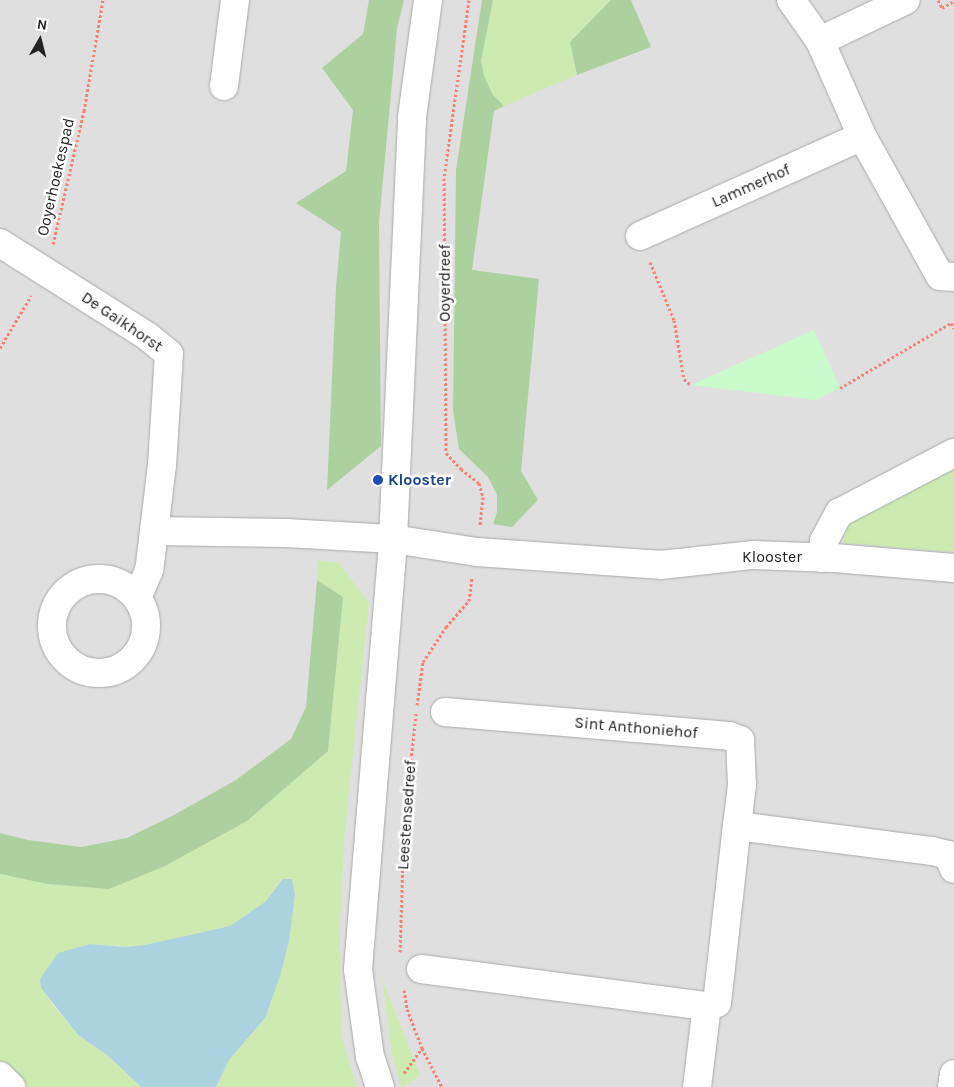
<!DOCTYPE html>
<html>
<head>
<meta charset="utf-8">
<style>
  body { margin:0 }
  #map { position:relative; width:954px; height:1087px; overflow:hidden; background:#f2efe9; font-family:Karla,sans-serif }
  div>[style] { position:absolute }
  .residential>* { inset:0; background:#e0dfdf }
  .grass>* { inset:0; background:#cdebb0 }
  .forest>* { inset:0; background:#add19e }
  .park>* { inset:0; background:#c8facc }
  .water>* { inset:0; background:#aad3df }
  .path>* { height:3px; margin-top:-1.5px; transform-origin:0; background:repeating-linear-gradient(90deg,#fa8072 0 2.5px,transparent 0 5px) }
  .roads { filter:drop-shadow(0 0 1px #a9a9a9) drop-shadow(0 0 1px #a9a9a9) }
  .minor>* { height:28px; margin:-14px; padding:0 14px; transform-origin:14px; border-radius:14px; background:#fff }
  .minor>.ring { margin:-14px; padding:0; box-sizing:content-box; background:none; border:28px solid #fff; border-radius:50% }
  .dots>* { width:14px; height:14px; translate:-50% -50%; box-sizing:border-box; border:2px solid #fff; border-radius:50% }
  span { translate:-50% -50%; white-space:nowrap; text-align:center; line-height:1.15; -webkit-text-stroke:5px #fff; paint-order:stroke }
  .street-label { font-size:16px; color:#222 }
  .transit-label { font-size:16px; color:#164399; font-weight:700 }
  .left { translate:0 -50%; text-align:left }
  .north { position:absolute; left:15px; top:15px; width:50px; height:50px; -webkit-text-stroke:4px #fff; paint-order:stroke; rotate:8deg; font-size:14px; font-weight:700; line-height:20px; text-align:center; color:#222 }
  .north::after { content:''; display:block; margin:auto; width:18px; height:22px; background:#222; clip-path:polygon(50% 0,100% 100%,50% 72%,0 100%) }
</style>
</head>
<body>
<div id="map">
  <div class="residential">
    <div style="clip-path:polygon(0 0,954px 0,954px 1087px,280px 1087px,0 840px)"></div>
  </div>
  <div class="grass">
    <div style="clip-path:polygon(493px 0,611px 0,570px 42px,577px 75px,504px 106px,493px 95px,484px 76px,481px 61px)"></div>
    <div style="clip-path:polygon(954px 459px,954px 550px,950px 552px,843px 543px,851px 513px)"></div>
    <div style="clip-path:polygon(318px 561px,338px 562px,369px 603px,345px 829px,340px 922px,341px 1035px,357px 1087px,216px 1087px,229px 1060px,265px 1018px,272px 999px,283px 879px,265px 902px,230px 926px,145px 945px,126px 947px,90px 944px,40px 979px,42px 988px,51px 1002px,78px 1035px,107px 1055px,141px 1087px,23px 1087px,0 1064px,0 874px,47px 884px,109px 889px,247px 821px,328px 751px,343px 597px,317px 580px)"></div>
    <div style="clip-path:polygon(382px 978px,420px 1075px,404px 1087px,401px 1087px,392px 1054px)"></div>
  </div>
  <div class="forest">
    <div style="clip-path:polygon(369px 0,404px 0,397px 29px,379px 223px,381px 446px,327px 490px,336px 288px,341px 232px,296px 203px,346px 171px,353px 110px,322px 68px,363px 34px)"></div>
    <div style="clip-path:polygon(482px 0,493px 0,481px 61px,484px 76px,493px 95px,504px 106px,494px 111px,472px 270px,539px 279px,521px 471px,538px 500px,512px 527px,493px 524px,497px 512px,497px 495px,488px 477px,459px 449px,453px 411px,456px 170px)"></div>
    <div style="clip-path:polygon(611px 0,631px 0,651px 47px,577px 75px,570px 42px)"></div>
    <div style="clip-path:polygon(317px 580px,343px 597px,328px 751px,247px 821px,165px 866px,109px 889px,47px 884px,0 874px,0 833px,28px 840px,81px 847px,127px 838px,172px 816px,236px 780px,291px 739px,306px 707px)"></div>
  </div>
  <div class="park">
    <div style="clip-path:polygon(814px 330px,840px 388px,816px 400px,691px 385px)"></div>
  </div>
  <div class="water">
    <div style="clip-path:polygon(283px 879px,292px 879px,295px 895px,289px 941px,280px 976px,265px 1018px,229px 1060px,216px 1087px,141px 1087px,107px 1055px,78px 1035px,41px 988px,40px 979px,58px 953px,90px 944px,126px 947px,145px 945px,230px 926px,265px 902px)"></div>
  </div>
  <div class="path">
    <div style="left:469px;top:0;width:180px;rotate:98deg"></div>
    <div style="left:444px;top:178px;width:275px;rotate:89.6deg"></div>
    <div style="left:446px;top:453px;width:22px;rotate:47deg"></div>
    <div style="left:461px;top:469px;width:23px;rotate:38deg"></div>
    <div style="left:479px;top:483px;width:15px;rotate:74deg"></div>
    <div style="left:483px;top:497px;width:28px;rotate:96deg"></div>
    <div style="left:938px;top:0;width:9px;rotate:63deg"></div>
    <div style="left:942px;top:8px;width:14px;rotate:-30deg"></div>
    <div style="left:53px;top:244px;width:137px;rotate:-76.9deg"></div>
    <div style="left:84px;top:111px;width:113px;rotate:-80.3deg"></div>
    <div style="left:650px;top:262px;width:63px;rotate:67.5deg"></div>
    <div style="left:674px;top:320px;width:60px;rotate:80.4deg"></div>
    <div style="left:684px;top:379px;width:9px;rotate:41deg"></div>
    <div style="left:0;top:348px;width:61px;rotate:-59.2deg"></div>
    <div style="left:840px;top:388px;width:129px;rotate:-30.4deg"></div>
    <div style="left:951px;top:323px;width:6px;rotate:59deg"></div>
    <div style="left:417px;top:705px;width:43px;rotate:-82.1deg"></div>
    <div style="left:423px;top:662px;width:42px;rotate:-56.7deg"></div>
    <div style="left:446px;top:627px;width:35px;rotate:-49deg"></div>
    <div style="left:469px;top:601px;width:23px;rotate:-83deg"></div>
    <div style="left:400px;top:952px;width:127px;rotate:-88.2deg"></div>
    <div style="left:404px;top:825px;width:112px;rotate:-83.8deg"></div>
    <div style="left:404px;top:990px;width:19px;rotate:81deg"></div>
    <div style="left:407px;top:1009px;width:42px;rotate:69deg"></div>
    <div style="left:422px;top:1048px;width:44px;rotate:62.9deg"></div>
    <div style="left:404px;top:1073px;width:31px;rotate:-54deg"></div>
  </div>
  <div class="roads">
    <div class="minor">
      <div style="left:791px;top:0;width:50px;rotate:54.7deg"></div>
      <div style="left:820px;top:41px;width:104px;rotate:66.1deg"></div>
      <div style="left:862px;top:136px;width:160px;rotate:60.9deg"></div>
      <div style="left:940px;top:276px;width:14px;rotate:4deg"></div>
      <div style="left:820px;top:41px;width:95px;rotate:-25.5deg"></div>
      <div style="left:224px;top:86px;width:87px;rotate:-82.7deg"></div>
      <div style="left:640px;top:236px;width:243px;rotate:-24.2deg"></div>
      <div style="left:0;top:243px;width:174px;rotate:32.3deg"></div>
      <div style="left:147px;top:336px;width:28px;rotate:39deg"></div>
      <div style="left:169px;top:354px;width:111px;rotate:93.6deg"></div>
      <div style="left:162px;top:465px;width:66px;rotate:96.9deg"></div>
      <div style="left:154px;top:531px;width:39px;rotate:97deg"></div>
      <div style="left:149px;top:570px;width:30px;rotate:113deg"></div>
      <div style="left:154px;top:531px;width:132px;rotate:0.9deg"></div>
      <div style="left:286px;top:533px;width:107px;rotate:3.2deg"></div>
      <div style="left:393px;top:539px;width:85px;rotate:8.8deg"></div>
      <div style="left:477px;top:552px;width:184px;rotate:4deg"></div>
      <div style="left:661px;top:565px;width:93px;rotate:-6.2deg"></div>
      <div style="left:753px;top:555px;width:81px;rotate:2.1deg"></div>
      <div style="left:834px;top:558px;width:120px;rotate:4.8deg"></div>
      <div style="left:822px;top:558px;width:17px;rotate:-83deg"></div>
      <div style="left:824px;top:541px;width:32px;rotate:-62deg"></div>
      <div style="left:839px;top:513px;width:130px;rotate:-27.6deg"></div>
      <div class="ring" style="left:52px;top:579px;width:66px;height:66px"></div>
      <div style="left:445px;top:712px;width:285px;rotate:4.8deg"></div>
      <div style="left:729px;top:736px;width:12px;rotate:20deg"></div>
      <div style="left:740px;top:740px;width:45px;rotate:87.5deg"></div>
      <div style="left:742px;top:785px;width:41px;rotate:97deg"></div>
      <div style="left:737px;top:826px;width:197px;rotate:7.3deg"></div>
      <div style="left:932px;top:851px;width:16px;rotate:14deg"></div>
      <div style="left:948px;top:855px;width:15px;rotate:67deg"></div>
      <div style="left:421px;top:969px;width:288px;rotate:7.4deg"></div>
      <div style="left:707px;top:1006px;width:10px;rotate:-17deg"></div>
      <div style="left:717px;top:1003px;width:178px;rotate:-83.6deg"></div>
      <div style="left:0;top:1076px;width:16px;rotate:45deg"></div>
      <div style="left:380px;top:1087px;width:32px;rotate:-108deg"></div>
      <div style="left:370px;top:1057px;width:89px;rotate:-97.8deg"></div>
      <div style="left:358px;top:969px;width:431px;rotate:-85.3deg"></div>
      <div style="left:393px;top:539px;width:422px;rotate:-87.4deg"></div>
      <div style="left:412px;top:117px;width:118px;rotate:-82.2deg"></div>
      <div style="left:697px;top:1087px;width:82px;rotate:-83deg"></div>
      <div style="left:952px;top:1087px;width:13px;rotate:-81deg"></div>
    </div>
  </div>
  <div class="dots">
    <div style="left:378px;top:480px;background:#1a4fb4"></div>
  </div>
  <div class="street-label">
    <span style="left:56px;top:177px;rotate:-77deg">Ooyerhoekespad</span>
    <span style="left:751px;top:186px;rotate:-24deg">Lammerhof</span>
    <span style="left:445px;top:283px;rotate:-90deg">Ooyerdreef</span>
    <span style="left:122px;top:322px;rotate:34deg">De Gaikhorst</span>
    <span style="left:772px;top:557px">Klooster</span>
    <span style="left:636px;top:728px;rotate:5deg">Sint Anthoniehof</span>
    <span style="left:407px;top:815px;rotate:-86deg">Leestensedreef</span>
  </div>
  <div class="transit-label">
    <span class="left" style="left:388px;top:480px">Klooster</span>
  </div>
  <div class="north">N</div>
</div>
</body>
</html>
